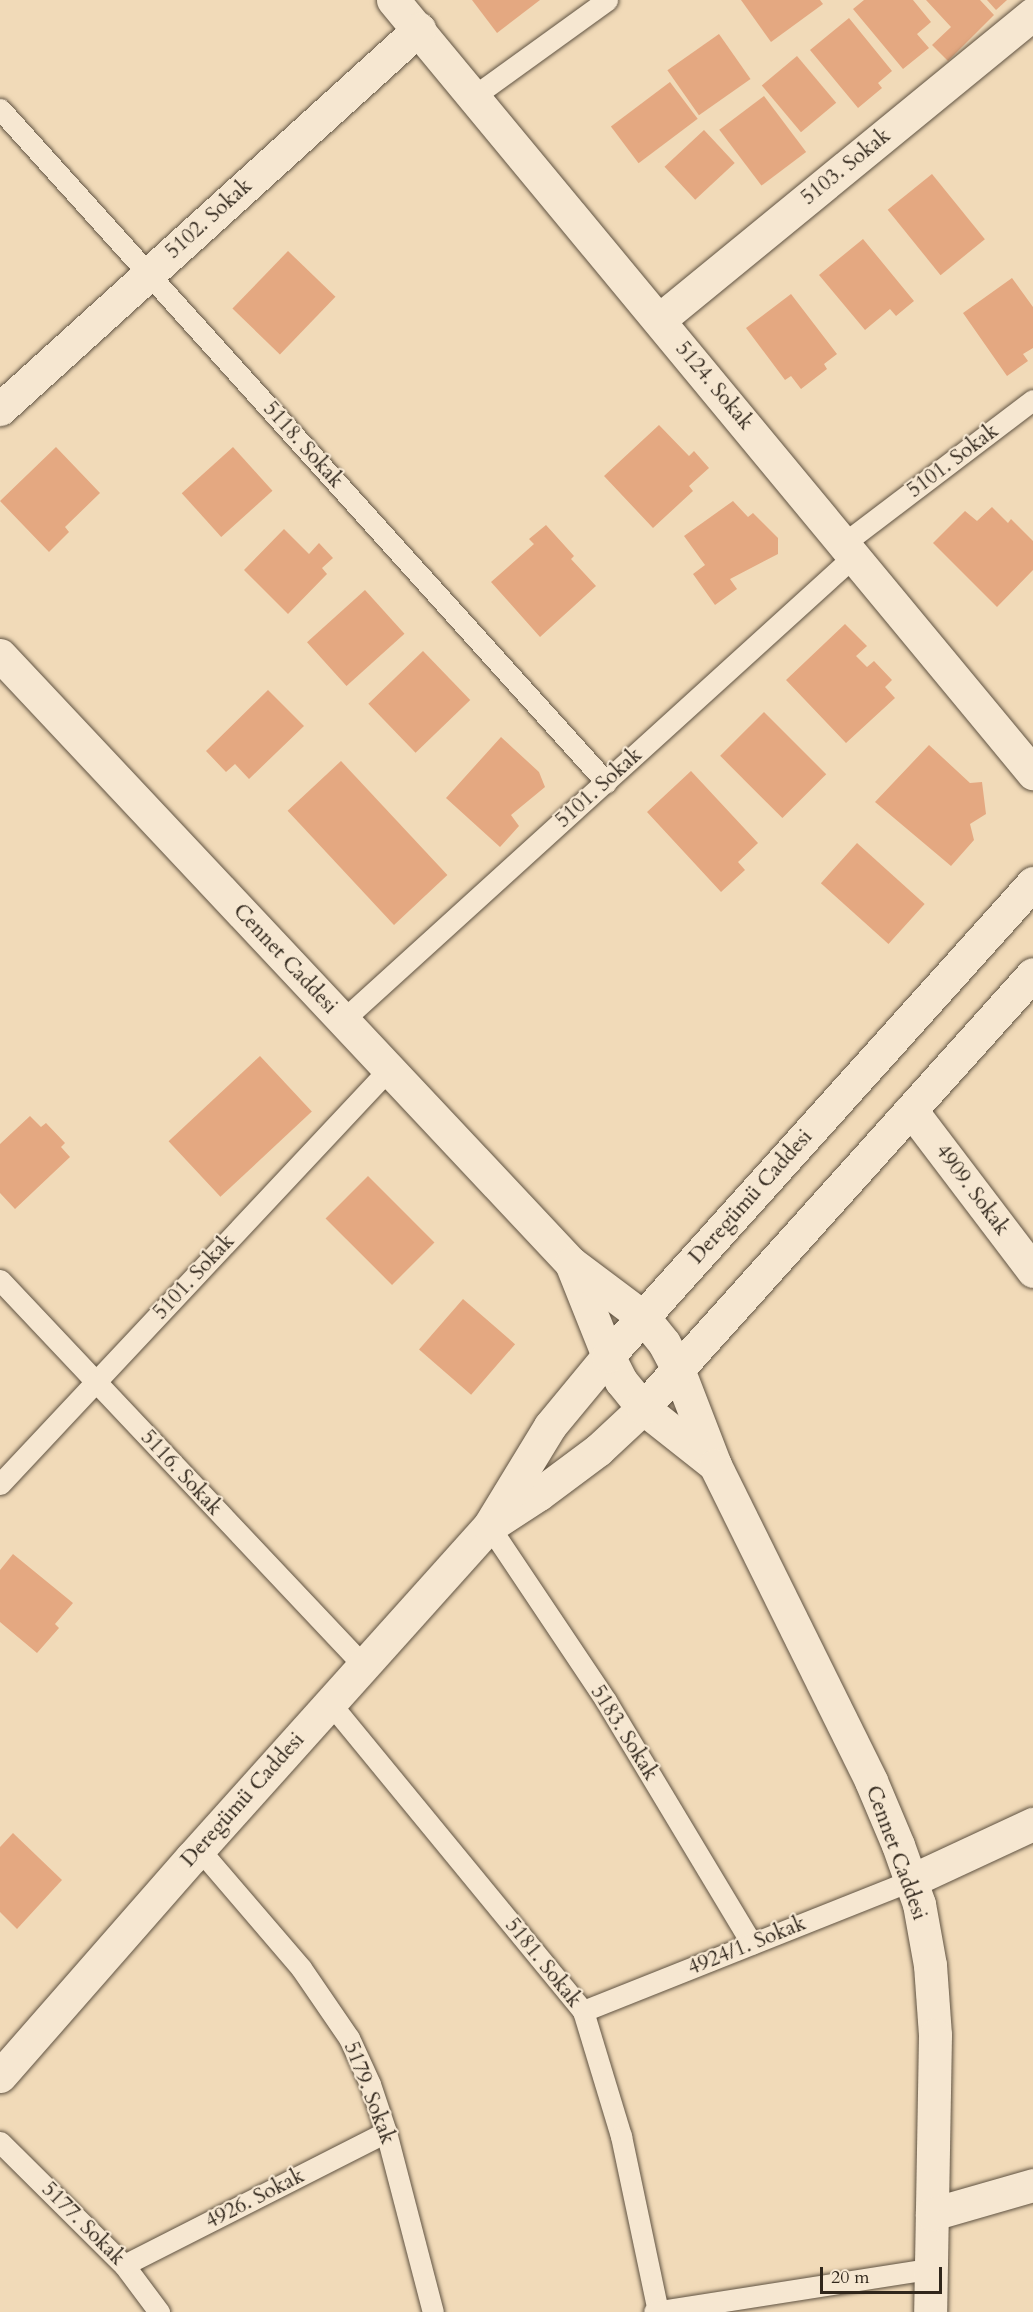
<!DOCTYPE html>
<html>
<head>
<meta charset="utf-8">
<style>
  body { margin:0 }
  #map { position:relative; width:1033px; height:2312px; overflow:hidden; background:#f1dab8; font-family:Cardo,serif }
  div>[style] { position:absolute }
  .building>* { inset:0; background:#e4a881; transform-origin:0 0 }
  .roads { filter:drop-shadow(0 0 2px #605342) drop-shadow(0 0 2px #605342) }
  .lane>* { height:21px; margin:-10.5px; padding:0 10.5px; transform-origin:10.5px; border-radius:10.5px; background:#f6e7d1 }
  .street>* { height:33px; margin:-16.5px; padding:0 16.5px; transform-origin:16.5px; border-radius:16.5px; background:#f6e7d1 }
  .secondary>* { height:33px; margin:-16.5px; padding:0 16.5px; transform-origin:16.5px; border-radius:16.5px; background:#f6e7d1 }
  span { translate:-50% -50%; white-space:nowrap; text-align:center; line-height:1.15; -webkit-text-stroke:4.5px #f6e7d1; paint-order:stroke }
  .street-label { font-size:21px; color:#30261b }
  .scale { position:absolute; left:820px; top:2267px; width:122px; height:27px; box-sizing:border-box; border:3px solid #30261b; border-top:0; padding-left:8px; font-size:18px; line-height:21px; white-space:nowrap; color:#30261b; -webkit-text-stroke:4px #f6e7d1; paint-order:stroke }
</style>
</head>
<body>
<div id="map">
  <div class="building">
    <div style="clip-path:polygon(472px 0,540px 0,497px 33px)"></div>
    <div style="clip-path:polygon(741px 0,820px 0,823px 4px,771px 42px)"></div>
    <div style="clip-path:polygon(864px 0,913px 0,931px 22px,917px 34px,929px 48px,903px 69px,853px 9px)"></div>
    <div style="clip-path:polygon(926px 0,980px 0,994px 15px,948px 61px,932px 45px,951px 27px)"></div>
    <div style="clip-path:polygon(987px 0,1007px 0,996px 10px)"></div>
    <div style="clip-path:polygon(849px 18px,892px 71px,878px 83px,882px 88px,858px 108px,810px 50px)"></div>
    <div style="left:719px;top:34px;width:55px;height:63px;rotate:55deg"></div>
    <div style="left:797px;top:56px;width:61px;height:46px;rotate:50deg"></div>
    <div style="left:670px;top:82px;width:46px;height:74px;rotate:53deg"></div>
    <div style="left:764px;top:96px;width:70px;height:56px;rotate:53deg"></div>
    <div style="left:704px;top:130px;width:45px;height:54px;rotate:47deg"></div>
    <div style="left:932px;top:174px;width:84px;height:57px;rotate:51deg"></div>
    <div style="clip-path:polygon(863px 239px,914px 301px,896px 316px,890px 309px,865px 330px,819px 275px)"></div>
    <div style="left:288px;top:251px;width:66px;height:80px;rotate:44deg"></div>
    <div style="clip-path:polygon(1012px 278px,1033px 307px,1033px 348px,1023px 354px,1028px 361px,1007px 376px,963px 313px)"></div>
    <div style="clip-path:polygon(791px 294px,837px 354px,824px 364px,827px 369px,801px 389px,791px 376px,785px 380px,746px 328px)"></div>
    <div style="clip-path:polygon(659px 425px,689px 456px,694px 451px,709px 468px,689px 486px,693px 491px,653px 528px,604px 476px)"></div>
    <div style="clip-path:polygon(56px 447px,100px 493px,65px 527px,69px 532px,49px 552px,0 501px)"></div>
    <div style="left:233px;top:447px;width:59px;height:69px;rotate:48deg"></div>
    <div style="clip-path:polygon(733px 501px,748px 517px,753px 513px,778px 538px,778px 554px,730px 579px,737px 589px,715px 605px,693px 574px,705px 565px,684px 536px)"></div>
    <div style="clip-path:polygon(992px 507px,1008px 523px,1011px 519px,1033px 541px,1033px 570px,997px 607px,933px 543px,965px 511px,977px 521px)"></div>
    <div style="clip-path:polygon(546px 525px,574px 556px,571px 559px,596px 586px,540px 637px,491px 582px,534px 544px,529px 539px)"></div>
    <div style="clip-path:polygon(284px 529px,309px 554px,319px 543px,333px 558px,322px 568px,327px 574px,288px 614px,244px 570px)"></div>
    <div style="left:365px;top:590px;width:59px;height:78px;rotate:48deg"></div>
    <div style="clip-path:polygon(845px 624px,867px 646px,856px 656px,867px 667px,874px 661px,892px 680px,885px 687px,895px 698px,846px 743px,786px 680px)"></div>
    <div style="left:423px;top:651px;width:68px;height:76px;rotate:46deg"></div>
    <div style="clip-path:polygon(268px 690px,304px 726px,249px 779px,235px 764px,226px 772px,206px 751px)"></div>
    <div style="left:764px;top:712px;width:88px;height:62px;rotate:45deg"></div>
    <div style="clip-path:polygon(501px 737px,539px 772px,545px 787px,511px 815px,519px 826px,500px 847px,446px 798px)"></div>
    <div style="clip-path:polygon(929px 745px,970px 783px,982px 782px,986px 814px,970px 824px,974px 840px,951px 866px,875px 802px)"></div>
    <div style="left:341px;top:761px;width:156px;height:73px;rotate:47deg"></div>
    <div style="clip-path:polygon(691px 771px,758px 843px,738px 862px,745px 870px,721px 892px,647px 812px)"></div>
    <div style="left:857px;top:843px;width:91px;height:54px;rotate:42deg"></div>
    <div style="left:260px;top:1056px;width:76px;height:125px;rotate:47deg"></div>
    <div style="clip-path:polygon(30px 1116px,41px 1127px,46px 1123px,65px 1143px,61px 1147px,70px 1157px,15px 1209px,0 1193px,0 1144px)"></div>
    <div style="left:368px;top:1176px;width:94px;height:60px;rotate:45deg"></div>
    <div style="left:463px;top:1299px;width:69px;height:67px;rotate:41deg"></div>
    <div style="clip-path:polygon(13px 1554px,73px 1603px,55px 1624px,59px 1628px,37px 1653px,0 1622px,0 1570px)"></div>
    <div style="clip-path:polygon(13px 1833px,62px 1880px,17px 1929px,0 1912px,0 1847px)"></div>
  </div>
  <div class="roads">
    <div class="lane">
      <div style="left:474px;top:96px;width:164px;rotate:-35.8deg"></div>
      <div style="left:0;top:109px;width:906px;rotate:48deg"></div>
      <div style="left:843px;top:544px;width:238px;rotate:-37.2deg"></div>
      <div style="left:343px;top:1020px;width:690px;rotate:-42.24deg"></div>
      <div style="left:0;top:1280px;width:529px;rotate:46.68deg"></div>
      <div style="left:0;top:1484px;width:569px;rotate:-46.85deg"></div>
      <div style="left:489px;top:1526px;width:211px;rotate:56.2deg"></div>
      <div style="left:606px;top:1701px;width:283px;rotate:59deg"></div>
      <div style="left:330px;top:1703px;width:399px;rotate:50.6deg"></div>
      <div style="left:583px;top:2011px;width:131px;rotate:73.1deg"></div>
      <div style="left:621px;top:2136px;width:179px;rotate:78.1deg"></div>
      <div style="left:199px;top:1849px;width:157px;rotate:49.4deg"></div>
      <div style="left:301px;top:1968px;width:85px;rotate:55.6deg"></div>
      <div style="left:349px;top:2038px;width:51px;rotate:65.5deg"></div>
      <div style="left:370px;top:2084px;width:51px;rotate:71.6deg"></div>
      <div style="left:386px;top:2132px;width:186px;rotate:75.4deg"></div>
      <div style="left:583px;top:2011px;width:352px;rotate:-21.7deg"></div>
      <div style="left:0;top:2142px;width:175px;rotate:44.8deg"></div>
      <div style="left:124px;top:2265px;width:59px;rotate:53.3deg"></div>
      <div style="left:124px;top:2265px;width:294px;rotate:-26.9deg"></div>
      <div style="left:654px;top:2312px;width:279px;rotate:-8.9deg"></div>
    </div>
    <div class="street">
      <div style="left:393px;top:0;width:1004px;rotate:50.38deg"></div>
      <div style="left:659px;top:320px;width:483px;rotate:-39.3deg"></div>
      <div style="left:0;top:409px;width:566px;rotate:-42.21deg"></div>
      <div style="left:911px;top:1110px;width:202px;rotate:52.8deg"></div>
      <div style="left:643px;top:1408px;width:92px;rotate:38.4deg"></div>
      <div style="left:715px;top:1465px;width:103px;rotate:-111.1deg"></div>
      <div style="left:715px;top:1465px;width:352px;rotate:63.7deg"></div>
      <div style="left:871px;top:1781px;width:69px;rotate:67.1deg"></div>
      <div style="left:898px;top:1845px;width:63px;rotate:70.4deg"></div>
      <div style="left:919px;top:1904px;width:62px;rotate:79.8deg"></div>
      <div style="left:930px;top:1965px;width:70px;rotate:85.9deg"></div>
      <div style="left:935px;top:2035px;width:277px;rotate:91deg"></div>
      <div style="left:910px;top:1881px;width:136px;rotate:-24.9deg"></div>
      <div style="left:932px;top:2214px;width:105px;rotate:-16deg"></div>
    </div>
    <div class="secondary">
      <div style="left:0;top:655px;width:834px;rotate:46.8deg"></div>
      <div style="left:643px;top:1408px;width:35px;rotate:-129deg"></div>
      <div style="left:621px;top:1381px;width:28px;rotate:-117deg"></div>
      <div style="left:608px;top:1356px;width:100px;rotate:-111.7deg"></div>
      <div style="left:571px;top:1263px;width:90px;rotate:36.9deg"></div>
      <div style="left:643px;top:1317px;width:33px;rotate:51deg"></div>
      <div style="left:664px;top:1343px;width:30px;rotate:62deg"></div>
      <div style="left:493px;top:1524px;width:55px;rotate:-33.1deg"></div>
      <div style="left:539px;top:1494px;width:74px;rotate:-36.7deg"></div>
      <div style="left:598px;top:1450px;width:62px;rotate:-43deg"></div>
      <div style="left:643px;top:1408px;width:583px;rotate:-48.06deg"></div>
      <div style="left:0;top:2076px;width:291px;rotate:-48.8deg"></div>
      <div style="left:192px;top:1857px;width:445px;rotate:-48.1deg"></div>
      <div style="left:489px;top:1526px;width:117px;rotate:-58.6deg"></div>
      <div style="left:550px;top:1426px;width:91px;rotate:-50.4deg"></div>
      <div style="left:608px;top:1356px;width:636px;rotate:-48.06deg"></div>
    </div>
  </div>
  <div class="street-label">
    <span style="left:846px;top:167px;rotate:-39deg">5103. Sokak</span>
    <span style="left:209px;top:219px;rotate:-42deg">5102. Sokak</span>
    <span style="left:714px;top:386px;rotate:50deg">5124. Sokak</span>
    <span style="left:303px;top:445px;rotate:48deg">5118. Sokak</span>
    <span style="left:953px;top:461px;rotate:-37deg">5101. Sokak</span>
    <span style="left:599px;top:788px;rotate:-42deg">5101. Sokak</span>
    <span style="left:285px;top:959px;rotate:47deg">Cennet Caddesi</span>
    <span style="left:972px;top:1190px;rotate:53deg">4909. Sokak</span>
    <span style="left:751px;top:1197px;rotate:-48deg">Deregümü Caddesi</span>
    <span style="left:194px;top:1277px;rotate:-47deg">5101. Sokak</span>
    <span style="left:181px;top:1473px;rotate:47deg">5116. Sokak</span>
    <span style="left:624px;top:1733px;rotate:58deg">5183. Sokak</span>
    <span style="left:243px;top:1800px;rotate:-48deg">Deregümü Caddesi</span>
    <span style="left:896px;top:1853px;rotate:70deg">Cennet Caddesi</span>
    <span style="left:747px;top:1946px;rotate:-22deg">4924/1. Sokak</span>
    <span style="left:543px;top:1963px;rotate:51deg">5181. Sokak</span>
    <span style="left:369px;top:2093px;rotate:69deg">5179. Sokak</span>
    <span style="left:255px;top:2199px;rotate:-27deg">4926. Sokak</span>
    <span style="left:83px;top:2224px;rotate:45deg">5177. Sokak</span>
  </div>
  <div class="scale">20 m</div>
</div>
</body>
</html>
